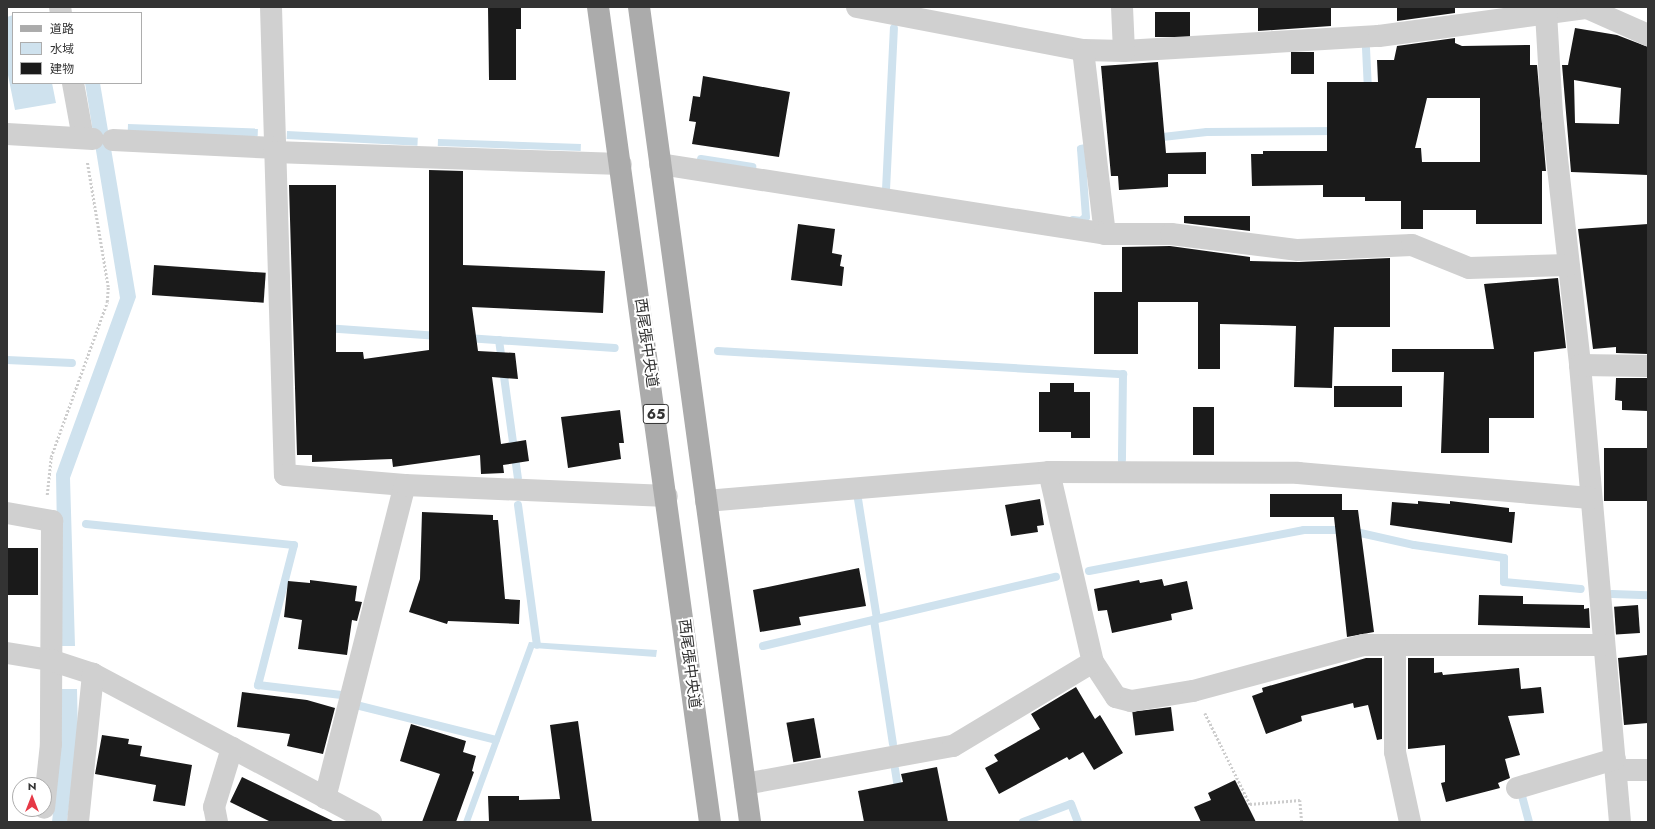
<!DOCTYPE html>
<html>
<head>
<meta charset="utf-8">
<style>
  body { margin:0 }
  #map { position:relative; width:1655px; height:829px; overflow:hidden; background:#fff; font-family:Jost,"Noto Sans JP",sans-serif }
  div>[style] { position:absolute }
  .water>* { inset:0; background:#cfe2ee; transform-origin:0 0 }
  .stream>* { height:8px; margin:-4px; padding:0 4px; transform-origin:4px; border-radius:4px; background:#cfe2ee }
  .building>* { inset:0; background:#1a1a1a; transform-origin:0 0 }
  .path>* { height:2.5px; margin-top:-1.25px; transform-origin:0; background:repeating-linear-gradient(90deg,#cdcdcd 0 2px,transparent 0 4px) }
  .minor>* { height:22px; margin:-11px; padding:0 11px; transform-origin:11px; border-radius:11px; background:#d0d0d0 }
  .major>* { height:22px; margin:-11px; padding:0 11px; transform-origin:11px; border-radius:11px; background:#ababab }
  span { translate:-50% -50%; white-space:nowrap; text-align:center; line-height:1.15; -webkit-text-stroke:4px #fff; paint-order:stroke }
  .shield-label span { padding:1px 3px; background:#fff; border:1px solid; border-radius:3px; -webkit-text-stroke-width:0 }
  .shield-label { font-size:14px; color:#333; font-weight:700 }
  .street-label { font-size:15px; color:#333 }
  .frame { position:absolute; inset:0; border:8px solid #333; pointer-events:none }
  .legend { position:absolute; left:12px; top:12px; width:130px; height:72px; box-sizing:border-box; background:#fff; border:1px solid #adadad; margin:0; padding:5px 7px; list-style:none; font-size:12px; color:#333 }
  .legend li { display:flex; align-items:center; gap:8px; height:20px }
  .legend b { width:20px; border:1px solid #adadad }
  .north { position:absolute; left:12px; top:777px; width:40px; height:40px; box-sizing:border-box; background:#fff; border:1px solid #adadad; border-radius:50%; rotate:0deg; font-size:11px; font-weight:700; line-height:16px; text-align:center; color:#333 }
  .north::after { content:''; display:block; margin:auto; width:14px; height:18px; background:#e63946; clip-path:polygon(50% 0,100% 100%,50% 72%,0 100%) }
</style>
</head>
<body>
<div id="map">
  <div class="water">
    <div style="clip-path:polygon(13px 15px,13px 83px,52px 83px,56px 103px,15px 110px,7px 70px,7px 17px)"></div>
    <div style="clip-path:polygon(85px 83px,100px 83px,136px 297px,70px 478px,75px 646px,59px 646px,56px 474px,120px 298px)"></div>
    <div style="left:128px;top:124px;width:130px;height:8px;rotate:2deg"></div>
    <div style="left:287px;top:131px;width:131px;height:8px;rotate:3deg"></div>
    <div style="left:438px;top:139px;width:143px;height:7px;rotate:2deg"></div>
    <div style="clip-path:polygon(529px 642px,657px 650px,656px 657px,534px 648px,470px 822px,463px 822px)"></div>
    <div style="clip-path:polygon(59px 689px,77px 689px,78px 737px,67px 822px,52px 822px,61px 742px)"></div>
  </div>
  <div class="stream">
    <div style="left:1366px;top:48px;width:43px;rotate:87.3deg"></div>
    <div style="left:1154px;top:138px;width:53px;rotate:-6.5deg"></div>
    <div style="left:1207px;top:132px;width:131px;rotate:-0.4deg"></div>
    <div style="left:701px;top:159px;width:52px;rotate:8.9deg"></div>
    <div style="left:886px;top:190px;width:162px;rotate:-87.2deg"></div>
    <div style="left:1073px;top:220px;width:8px;rotate:7deg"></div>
    <div style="left:1081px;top:221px;width:6px;rotate:-39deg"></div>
    <div style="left:1086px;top:217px;width:68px;rotate:-94.2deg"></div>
    <div style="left:1081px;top:149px;width:4px;rotate:-14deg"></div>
    <div style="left:325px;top:328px;width:114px;rotate:4deg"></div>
    <div style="left:467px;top:338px;width:148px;rotate:3.9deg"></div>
    <div style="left:499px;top:340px;width:139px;rotate:82.2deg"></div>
    <div style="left:718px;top:351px;width:406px;rotate:3.3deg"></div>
    <div style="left:1123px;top:374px;width:86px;rotate:90.7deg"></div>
    <div style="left:7px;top:360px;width:65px;rotate:2.6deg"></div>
    <div style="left:858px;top:499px;width:121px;rotate:81deg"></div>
    <div style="left:518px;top:505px;width:141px;rotate:82.3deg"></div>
    <div style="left:86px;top:524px;width:209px;rotate:5.8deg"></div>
    <div style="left:294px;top:545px;width:145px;rotate:104.4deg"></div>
    <div style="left:258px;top:685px;width:84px;rotate:6.9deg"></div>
    <div style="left:1089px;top:571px;width:219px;rotate:-10.8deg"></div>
    <div style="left:1304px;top:530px;width:43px"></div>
    <div style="left:1347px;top:530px;width:69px;rotate:12.6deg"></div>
    <div style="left:1414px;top:545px;width:91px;rotate:8.2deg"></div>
    <div style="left:1504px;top:558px;width:24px;rotate:90deg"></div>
    <div style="left:1504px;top:582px;width:77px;rotate:5.2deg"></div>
    <div style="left:1612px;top:594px;width:36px;rotate:2deg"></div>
    <div style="left:874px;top:620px;width:125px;rotate:81.3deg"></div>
    <div style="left:763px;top:646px;width:301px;rotate:-13.3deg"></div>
    <div style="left:360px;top:706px;width:140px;rotate:14deg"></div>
    <div style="left:895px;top:769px;width:25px;rotate:81deg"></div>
    <div style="left:1522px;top:796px;width:27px;rotate:75deg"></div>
    <div style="left:1023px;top:822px;width:51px;rotate:-20.6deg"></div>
    <div style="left:1071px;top:804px;width:19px;rotate:69deg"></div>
  </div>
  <div class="building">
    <div style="clip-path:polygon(488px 7px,521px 7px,521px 29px,516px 29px,516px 80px,489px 80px)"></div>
    <div style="clip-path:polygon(1258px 7px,1331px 7px,1331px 26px,1258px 31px)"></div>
    <div style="clip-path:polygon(1397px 7px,1455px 7px,1455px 13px,1397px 21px)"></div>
    <div style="left:1155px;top:12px;width:35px;height:25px"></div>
    <div style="clip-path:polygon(evenodd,1575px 28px,1617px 35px,1648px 47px,1648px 175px,1571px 172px,1562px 65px,1568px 65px,1575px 28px,1574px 80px,1621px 88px,1619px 124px,1575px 123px,1574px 80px)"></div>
    <div style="clip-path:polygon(evenodd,1455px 38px,1455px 43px,1462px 46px,1530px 45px,1530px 65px,1537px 65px,1546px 171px,1542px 171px,1542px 224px,1476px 224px,1476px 210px,1423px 210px,1423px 229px,1401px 229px,1401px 201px,1365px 201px,1365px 197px,1323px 197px,1323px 185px,1252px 186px,1251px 154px,1263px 154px,1263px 151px,1327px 151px,1327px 82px,1378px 82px,1377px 60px,1394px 60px,1397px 46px,1455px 38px,1427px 98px,1480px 98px,1480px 162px,1422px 162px,1421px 148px,1415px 148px,1427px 98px)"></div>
    <div style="left:1314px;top:52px;width:22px;height:23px;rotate:90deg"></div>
    <div style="clip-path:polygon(1158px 62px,1166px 153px,1206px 152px,1206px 174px,1168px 174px,1168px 187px,1119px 190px,1118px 176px,1111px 176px,1101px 66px)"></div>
    <div style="clip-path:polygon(703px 76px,790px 92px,779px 157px,692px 144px,696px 122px,689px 121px,693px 96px,700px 97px)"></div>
    <div style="clip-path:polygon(429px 170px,463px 171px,463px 265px,605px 271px,603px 313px,472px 307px,478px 351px,515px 353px,518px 379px,492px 377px,501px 444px,526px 440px,529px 461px,503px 465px,504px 473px,481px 474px,480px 455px,393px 467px,392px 459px,312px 462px,312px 455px,297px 455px,289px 185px,336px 185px,336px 352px,363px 352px,364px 359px,429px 350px)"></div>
    <div style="clip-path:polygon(1184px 216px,1250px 216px,1250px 231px,1184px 223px)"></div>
    <div style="clip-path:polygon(798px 224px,835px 229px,832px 253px,842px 255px,840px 266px,844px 267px,842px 286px,791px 280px)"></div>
    <div style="clip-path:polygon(1648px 224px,1648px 354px,1616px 353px,1616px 347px,1593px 349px,1578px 229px)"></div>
    <div style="clip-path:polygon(1170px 246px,1250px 257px,1250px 261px,1299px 262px,1390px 258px,1390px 327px,1334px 327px,1332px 388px,1294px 387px,1296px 326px,1220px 324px,1220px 369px,1198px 369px,1198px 302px,1138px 302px,1138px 354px,1094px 354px,1094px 292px,1122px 292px,1122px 247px)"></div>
    <div style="left:154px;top:265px;width:112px;height:30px;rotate:4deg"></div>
    <div style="clip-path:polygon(1558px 278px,1566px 348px,1534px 352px,1534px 418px,1489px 418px,1489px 453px,1441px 453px,1444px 372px,1392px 372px,1392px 349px,1494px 349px,1484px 284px)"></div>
    <div style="clip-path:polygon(1616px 378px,1648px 378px,1648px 411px,1622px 410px,1622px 401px,1615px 400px)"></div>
    <div style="clip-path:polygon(1050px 383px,1074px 383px,1074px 392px,1090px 392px,1090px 438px,1071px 438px,1071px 432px,1039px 432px,1039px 392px,1050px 392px)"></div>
    <div style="left:1334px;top:386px;width:68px;height:21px"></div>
    <div style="left:1193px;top:407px;width:21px;height:48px"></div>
    <div style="clip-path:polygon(620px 410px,624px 443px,619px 443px,621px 459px,568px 468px,561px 417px)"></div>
    <div style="left:1648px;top:448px;width:53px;height:44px;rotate:90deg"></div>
    <div style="clip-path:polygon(1270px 494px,1342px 494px,1342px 510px,1358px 510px,1374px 632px,1347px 637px,1334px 517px,1270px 517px)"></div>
    <div style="clip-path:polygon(1040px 499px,1044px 525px,1037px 526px,1038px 532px,1011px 536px,1005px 505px)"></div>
    <div style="clip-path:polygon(1418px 501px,1450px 504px,1450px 501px,1509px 508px,1509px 512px,1515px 512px,1512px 543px,1390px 525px,1392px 502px,1418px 504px)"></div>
    <div style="clip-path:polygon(422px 512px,493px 515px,493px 520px,498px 520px,505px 599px,520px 600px,519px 624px,448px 621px,447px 624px,409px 612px,420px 579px)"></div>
    <div style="left:7px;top:548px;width:31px;height:47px"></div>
    <div style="clip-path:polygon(859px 568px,866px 606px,799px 617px,801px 625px,760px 632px,753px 590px)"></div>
    <div style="clip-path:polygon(1162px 579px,1164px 586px,1187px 581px,1193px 609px,1171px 614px,1172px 620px,1112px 633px,1107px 610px,1098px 611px,1094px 589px,1139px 580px,1140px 583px)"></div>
    <div style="clip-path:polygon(310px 580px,357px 586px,355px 601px,362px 602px,357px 621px,352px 620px,347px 655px,298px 649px,302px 620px,284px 617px,288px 581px,310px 583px)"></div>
    <div style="clip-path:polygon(1479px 595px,1523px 596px,1523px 604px,1584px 605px,1584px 609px,1589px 608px,1590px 628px,1478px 625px)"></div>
    <div style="left:1638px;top:605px;width:28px;height:24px;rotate:86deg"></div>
    <div style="clip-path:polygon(1647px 655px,1648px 723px,1624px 725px,1618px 658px)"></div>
    <div style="clip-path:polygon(1366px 658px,1382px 658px,1382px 739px,1377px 740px,1368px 705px,1354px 708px,1353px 703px,1301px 716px,1302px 721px,1266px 734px,1252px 696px,1263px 692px,1262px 688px)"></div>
    <div style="clip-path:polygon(1408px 658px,1434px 658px,1434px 673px,1442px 672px,1443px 675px,1519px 668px,1521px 689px,1541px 687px,1544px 713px,1508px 716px,1520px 755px,1505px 759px,1510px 778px,1498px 783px,1500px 788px,1446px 802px,1441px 783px,1445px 782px,1445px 745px,1408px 749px)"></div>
    <div style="clip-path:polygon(1076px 687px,1095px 719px,1100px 715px,1123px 753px,1094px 770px,1083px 752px,1069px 760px,1067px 757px,999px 794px,985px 768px,998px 761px,994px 755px,1040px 729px,1031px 714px)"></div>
    <div style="clip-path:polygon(242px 692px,307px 700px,335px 708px,323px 754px,287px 746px,290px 734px,237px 727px)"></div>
    <div style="left:1171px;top:707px;width:24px;height:39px;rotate:83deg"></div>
    <div style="left:814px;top:718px;width:40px;height:28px;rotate:80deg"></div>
    <div style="clip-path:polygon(578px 721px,592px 822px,489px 822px,488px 796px,519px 796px,519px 800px,560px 799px,550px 725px)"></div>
    <div style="clip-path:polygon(411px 724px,466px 741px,463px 752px,476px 756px,472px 771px,474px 772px,456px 822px,422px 822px,440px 774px,400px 761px)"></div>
    <div style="clip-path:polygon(102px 735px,129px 739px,128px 744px,142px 746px,140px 756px,192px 765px,185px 806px,153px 801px,156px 785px,95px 774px)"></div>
    <div style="clip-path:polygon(937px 767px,948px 822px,864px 822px,858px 791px,903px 782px,901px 774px)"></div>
    <div style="clip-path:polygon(242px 777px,281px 796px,335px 822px,271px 822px,230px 802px)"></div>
    <div style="clip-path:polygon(1235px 780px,1256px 822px,1201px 822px,1194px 807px,1211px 800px,1208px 793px)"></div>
  </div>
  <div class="path">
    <div style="left:47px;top:495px;width:38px;rotate:-84deg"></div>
    <div style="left:51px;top:457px;width:165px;rotate:-70.1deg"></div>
    <div style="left:107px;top:302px;width:15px;rotate:-86deg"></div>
    <div style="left:108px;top:287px;width:127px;rotate:-99.5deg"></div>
    <div style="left:1205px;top:713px;width:102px;rotate:63.7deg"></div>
    <div style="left:1250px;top:804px;width:50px;rotate:-4.6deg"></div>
    <div style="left:1300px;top:800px;width:22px;rotate:85deg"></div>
  </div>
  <div class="minor">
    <div style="left:60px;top:7px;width:6px;rotate:81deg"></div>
    <div style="left:271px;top:7px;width:468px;rotate:88.3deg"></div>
    <div style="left:285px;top:475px;width:120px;rotate:4.8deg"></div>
    <div style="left:857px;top:7px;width:230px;rotate:10.8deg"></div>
    <div style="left:1083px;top:50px;width:41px;rotate:1.4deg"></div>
    <div style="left:1124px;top:51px;width:255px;rotate:-3.4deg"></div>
    <div style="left:1379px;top:36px;width:210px;rotate:-7.7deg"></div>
    <div style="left:1587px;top:8px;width:67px;rotate:23.9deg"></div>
    <div style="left:1122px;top:7px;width:44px;rotate:87.4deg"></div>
    <div style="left:1549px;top:7px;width:7px;rotate:117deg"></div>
    <div style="left:1546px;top:13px;width:101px;rotate:86.6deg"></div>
    <div style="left:1552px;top:114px;width:253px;rotate:83.6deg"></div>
    <div style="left:1580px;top:365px;width:459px;rotate:85deg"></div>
    <div style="left:1083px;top:50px;width:185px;rotate:83.2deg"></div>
    <div style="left:73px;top:83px;width:56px;rotate:79.7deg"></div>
    <div style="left:7px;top:134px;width:86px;rotate:3.3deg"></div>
    <div style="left:113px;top:140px;width:161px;rotate:2.8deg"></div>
    <div style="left:274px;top:152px;width:347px;rotate:2deg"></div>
    <div style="left:660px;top:164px;width:450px;rotate:8.9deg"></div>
    <div style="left:1105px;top:234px;width:66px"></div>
    <div style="left:1171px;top:234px;width:128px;rotate:7.2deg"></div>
    <div style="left:1298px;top:250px;width:114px;rotate:-2.5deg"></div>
    <div style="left:1412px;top:245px;width:61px;rotate:22deg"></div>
    <div style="left:1469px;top:268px;width:99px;rotate:-1.7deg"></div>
    <div style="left:1580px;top:365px;width:68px;rotate:0.8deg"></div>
    <div style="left:1049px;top:472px;width:195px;rotate:77deg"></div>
    <div style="left:1093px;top:662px;width:42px;rotate:56.7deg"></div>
    <div style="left:1116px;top:697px;width:16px;rotate:15deg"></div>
    <div style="left:1131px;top:701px;width:63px;rotate:-9.2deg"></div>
    <div style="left:1193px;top:691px;width:177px;rotate:-15.1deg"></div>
    <div style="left:1364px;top:645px;width:240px"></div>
    <div style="left:706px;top:501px;width:344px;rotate:-4.8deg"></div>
    <div style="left:1049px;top:472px;width:249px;rotate:0.2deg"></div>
    <div style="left:1298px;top:473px;width:293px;rotate:4.9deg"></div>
    <div style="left:7px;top:513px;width:46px;rotate:10.1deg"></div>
    <div style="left:52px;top:521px;width:223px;rotate:90.3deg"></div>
    <div style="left:51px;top:744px;width:64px;rotate:96.2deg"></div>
    <div style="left:1395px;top:645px;width:107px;rotate:90deg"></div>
    <div style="left:1395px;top:752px;width:72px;rotate:77.9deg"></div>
    <div style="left:7px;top:653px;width:44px;rotate:9.2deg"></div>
    <div style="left:50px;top:660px;width:45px;rotate:18deg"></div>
    <div style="left:93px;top:674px;width:315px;rotate:28deg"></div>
    <div style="left:1616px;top:770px;width:32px"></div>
    <div style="left:745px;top:784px;width:211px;rotate:-10.4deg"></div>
    <div style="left:953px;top:746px;width:163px;rotate:-31deg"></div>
    <div style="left:1517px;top:788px;width:102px;rotate:-16.5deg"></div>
    <div style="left:325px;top:798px;width:323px;rotate:-75.7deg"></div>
    <div style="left:405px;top:485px;width:262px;rotate:2.4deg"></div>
    <div style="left:78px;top:822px;width:149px;rotate:-84.2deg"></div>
    <div style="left:217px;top:822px;width:15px;rotate:-101deg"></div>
    <div style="left:214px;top:807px;width:62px;rotate:-73deg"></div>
  </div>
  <div class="major">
    <div style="left:598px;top:7px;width:823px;rotate:82.18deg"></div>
    <div style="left:639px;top:7px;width:823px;rotate:82.24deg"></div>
  </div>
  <div class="shield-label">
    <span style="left:656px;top:414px">65</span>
  </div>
  <div class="street-label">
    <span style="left:646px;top:343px;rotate:82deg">西尾張中央道</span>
    <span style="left:689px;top:664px;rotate:83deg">西尾張中央道</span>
  </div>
  <div class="frame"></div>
  <ul class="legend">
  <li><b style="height:5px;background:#ababab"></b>道路</li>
  <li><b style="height:11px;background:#cfe2ee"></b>水域</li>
  <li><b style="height:11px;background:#1a1a1a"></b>建物</li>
  </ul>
  <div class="north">N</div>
</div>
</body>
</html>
